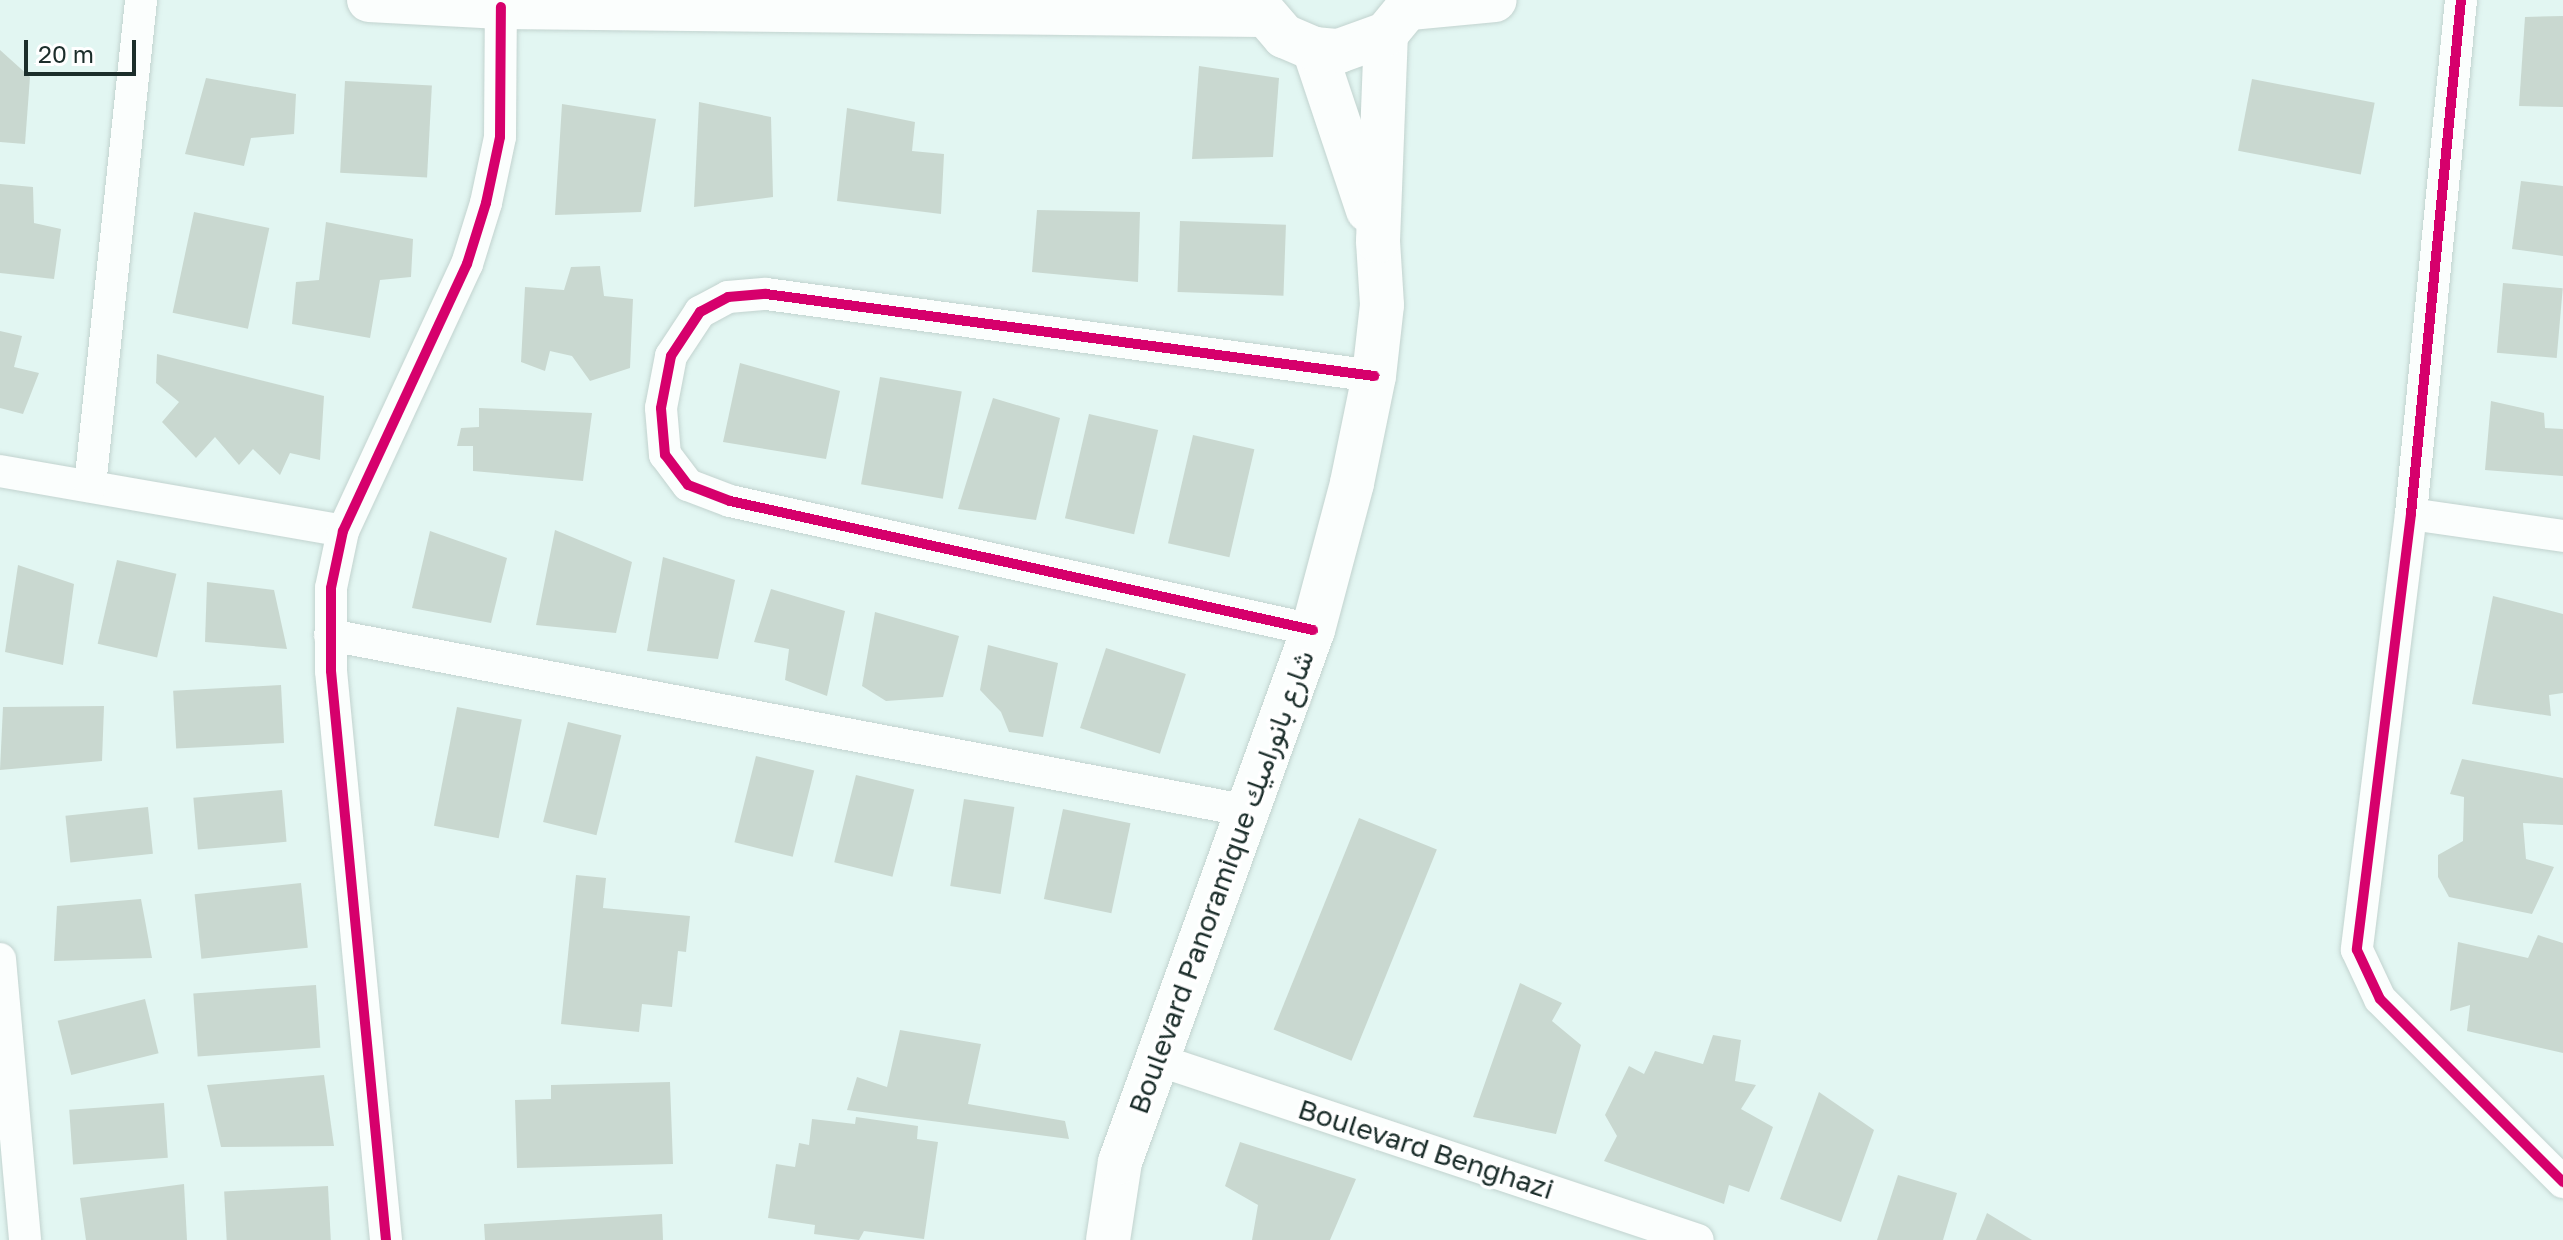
<!DOCTYPE html>
<html>
<head>
<meta charset="utf-8">
<style>
  body { margin:0 }
  #map { position:relative; width:2563px; height:1240px; overflow:hidden; background:#e2f6f2; font-family:"Golos Text",Vazirmatn,sans-serif }
  div>[style] { position:absolute }
  .building>* { inset:0; background:#c9d8d0; transform-origin:0 0 }
  .roads { filter:drop-shadow(0 0 2px #c2d3cf) drop-shadow(0 0 2px #c2d3cf) }
  .minor>* { height:32px; margin:-16px; padding:0 16px; transform-origin:16px; border-radius:16px; background:#fbfefd }
  .secondary>* { height:44px; margin:-22px; padding:0 22px; transform-origin:22px; border-radius:22px; background:#fbfefd }
  .primary>* { height:44px; margin:-22px; padding:0 22px; transform-origin:22px; border-radius:22px; background:#fbfefd }
  .cycleway>* { height:10px; margin:-5px; padding:0 5px; transform-origin:5px; border-radius:5px; background:#d6006c }
  span { translate:-50% -50%; white-space:nowrap; text-align:center; line-height:1.15; -webkit-text-stroke:7px #fff; paint-order:stroke }
  .street-label { font-size:28px; color:#1c2e2b }
  .scale { position:absolute; left:24px; top:40px; width:112px; height:36px; box-sizing:border-box; border:4px solid #1c2e2b; border-top:0; padding-left:10px; font-size:24px; line-height:28px; white-space:nowrap; color:#1c2e2b; -webkit-text-stroke:6px #fff; paint-order:stroke }
</style>
</head>
<body>
<div id="map">
  <div class="building">
    <div style="clip-path:polygon(2563px 16px,2563px 107px,2519px 106px,2525px 17px)"></div>
    <div style="clip-path:polygon(0 50px,30px 77px,25px 144px,0 142px)"></div>
    <div style="clip-path:polygon(1199px 66px,1279px 78px,1273px 157px,1192px 159px)"></div>
    <div style="clip-path:polygon(206px 78px,296px 94px,294px 134px,251px 138px,244px 166px,185px 154px)"></div>
    <div style="left:2252px;top:79px;width:125px;height:73px;rotate:11deg"></div>
    <div style="left:345px;top:81px;width:87px;height:92px;rotate:3deg"></div>
    <div style="clip-path:polygon(699px 102px,771px 117px,773px 197px,694px 207px)"></div>
    <div style="clip-path:polygon(562px 104px,656px 119px,641px 212px,555px 215px)"></div>
    <div style="clip-path:polygon(847px 108px,915px 122px,912px 151px,944px 154px,941px 214px,837px 201px)"></div>
    <div style="clip-path:polygon(2521px 181px,2563px 186px,2563px 256px,2512px 249px)"></div>
    <div style="clip-path:polygon(0 184px,33px 187px,34px 223px,61px 229px,54px 279px,0 273px)"></div>
    <div style="clip-path:polygon(1037px 210px,1140px 212px,1138px 282px,1032px 272px)"></div>
    <div style="left:194px;top:212px;width:77px;height:103px;rotate:12deg"></div>
    <div style="left:1180px;top:221px;width:106px;height:71px;rotate:2deg"></div>
    <div style="clip-path:polygon(326px 222px,413px 239px,411px 277px,380px 280px,370px 338px,292px 324px,296px 282px,319px 280px)"></div>
    <div style="clip-path:polygon(600px 266px,604px 296px,633px 299px,630px 368px,590px 381px,572px 356px,550px 351px,545px 371px,521px 362px,525px 287px,564px 290px,571px 267px)"></div>
    <div style="left:2503px;top:283px;width:60px;height:70px;rotate:5deg"></div>
    <div style="clip-path:polygon(0 331px,22px 336px,14px 367px,39px 373px,23px 414px,0 408px)"></div>
    <div style="clip-path:polygon(157px 354px,324px 396px,320px 460px,290px 453px,280px 475px,253px 449px,239px 465px,215px 437px,196px 458px,162px 422px,179px 402px,156px 383px)"></div>
    <div style="clip-path:polygon(740px 363px,840px 391px,826px 459px,723px 442px)"></div>
    <div style="left:880px;top:377px;width:83px;height:109px;rotate:10deg"></div>
    <div style="clip-path:polygon(993px 398px,1060px 418px,1036px 520px,958px 509px)"></div>
    <div style="clip-path:polygon(2491px 401px,2544px 413px,2545px 428px,2563px 429px,2563px 476px,2485px 470px)"></div>
    <div style="clip-path:polygon(479px 408px,592px 413px,583px 481px,473px 471px,473px 446px,457px 446px,461px 428px,479px 427px)"></div>
    <div style="left:1089px;top:414px;width:71px;height:107px;rotate:13deg"></div>
    <div style="left:1193px;top:435px;width:63px;height:111px;rotate:13deg"></div>
    <div style="clip-path:polygon(555px 530px,632px 562px,616px 633px,536px 625px)"></div>
    <div style="clip-path:polygon(430px 531px,507px 558px,491px 623px,412px 608px)"></div>
    <div style="clip-path:polygon(663px 557px,735px 580px,718px 659px,647px 651px)"></div>
    <div style="left:117px;top:560px;width:61px;height:86px;rotate:13deg"></div>
    <div style="clip-path:polygon(18px 565px,74px 584px,63px 665px,5px 652px)"></div>
    <div style="clip-path:polygon(207px 582px,274px 590px,287px 649px,205px 642px)"></div>
    <div style="clip-path:polygon(771px 589px,845px 611px,827px 696px,785px 680px,789px 649px,754px 642px)"></div>
    <div style="clip-path:polygon(2493px 596px,2563px 614px,2563px 693px,2549px 695px,2551px 716px,2472px 704px)"></div>
    <div style="clip-path:polygon(875px 612px,959px 636px,943px 697px,886px 701px,862px 686px)"></div>
    <div style="clip-path:polygon(988px 645px,1058px 663px,1043px 737px,1009px 732px,1001px 712px,980px 690px)"></div>
    <div style="left:1106px;top:648px;width:84px;height:84px;rotate:18deg"></div>
    <div style="left:281px;top:685px;width:58px;height:108px;rotate:87deg"></div>
    <div style="clip-path:polygon(104px 706px,102px 761px,0 770px,3px 707px)"></div>
    <div style="left:457px;top:707px;width:66px;height:121px;rotate:11deg"></div>
    <div style="left:568px;top:722px;width:55px;height:103px;rotate:14deg"></div>
    <div style="left:756px;top:756px;width:60px;height:89px;rotate:14deg"></div>
    <div style="clip-path:polygon(2462px 759px,2563px 778px,2563px 825px,2523px 823px,2526px 859px,2554px 867px,2532px 914px,2449px 897px,2438px 877px,2438px 855px,2463px 841px,2464px 797px,2450px 794px)"></div>
    <div style="left:856px;top:775px;width:60px;height:90px;rotate:14deg"></div>
    <div style="left:282px;top:790px;width:52px;height:89px;rotate:85deg"></div>
    <div style="left:964px;top:799px;width:51px;height:88px;rotate:9deg"></div>
    <div style="left:148px;top:807px;width:47px;height:83px;rotate:84deg"></div>
    <div style="left:1063px;top:809px;width:69px;height:92px;rotate:12deg"></div>
    <div style="left:1359px;top:818px;width:84px;height:228px;rotate:22deg"></div>
    <div style="clip-path:polygon(576px 875px,606px 878px,603px 908px,690px 916px,686px 952px,678px 951px,672px 1007px,642px 1004px,639px 1032px,561px 1024px)"></div>
    <div style="left:301px;top:883px;width:65px;height:107px;rotate:84deg"></div>
    <div style="clip-path:polygon(141px 899px,152px 958px,54px 961px,57px 906px)"></div>
    <div style="clip-path:polygon(2538px 935px,2563px 943px,2563px 1053px,2467px 1031px,2470px 1005px,2450px 1011px,2458px 942px,2528px 958px)"></div>
    <div style="clip-path:polygon(1520px 983px,1562px 1003px,1552px 1021px,1581px 1045px,1556px 1134px,1473px 1117px)"></div>
    <div style="left:316px;top:985px;width:63px;height:123px;rotate:86deg"></div>
    <div style="left:145px;top:999px;width:56px;height:90px;rotate:76deg"></div>
    <div style="clip-path:polygon(900px 1030px,981px 1044px,968px 1104px,1065px 1121px,1069px 1139px,847px 1110px,857px 1077px,887px 1087px)"></div>
    <div style="clip-path:polygon(1713px 1035px,1741px 1040px,1735px 1081px,1756px 1085px,1741px 1109px,1773px 1127px,1749px 1192px,1729px 1185px,1724px 1204px,1604px 1161px,1617px 1136px,1605px 1115px,1629px 1066px,1644px 1074px,1655px 1051px,1703px 1064px)"></div>
    <div style="clip-path:polygon(324px 1075px,334px 1146px,221px 1147px,207px 1085px)"></div>
    <div style="clip-path:polygon(670px 1082px,673px 1164px,517px 1168px,515px 1100px,551px 1099px,551px 1085px)"></div>
    <div style="clip-path:polygon(1819px 1092px,1874px 1130px,1841px 1222px,1780px 1199px)"></div>
    <div style="left:164px;top:1103px;width:55px;height:95px;rotate:86deg"></div>
    <div style="clip-path:polygon(856px 1117px,918px 1126px,917px 1139px,938px 1142px,924px 1239px,864px 1231px,859px 1240px,814px 1234px,815px 1225px,768px 1218px,776px 1164px,795px 1167px,799px 1143px,809px 1145px,812px 1119px,855px 1124px)"></div>
    <div style="clip-path:polygon(1240px 1142px,1356px 1179px,1330px 1240px,1252px 1240px,1258px 1205px,1225px 1186px)"></div>
    <div style="clip-path:polygon(1898px 1175px,1957px 1193px,1943px 1240px,1877px 1240px)"></div>
    <div style="clip-path:polygon(184px 1184px,187px 1240px,86px 1240px,80px 1198px)"></div>
    <div style="left:328px;top:1186px;width:54px;height:104px;rotate:87deg"></div>
    <div style="clip-path:polygon(1987px 1213px,2032px 1240px,1976px 1240px)"></div>
    <div style="clip-path:polygon(662px 1214px,663px 1240px,485px 1240px,484px 1224px)"></div>
  </div>
  <div class="roads">
    <div class="minor">
      <div style="left:2461px;top:0;width:516px;rotate:95.56deg"></div>
      <div style="left:2411px;top:514px;width:439px;rotate:97.1deg"></div>
      <div style="left:2357px;top:950px;width:54px;rotate:64.9deg"></div>
      <div style="left:2380px;top:999px;width:259px;rotate:45deg"></div>
      <div style="left:0;top:471px;width:348px;rotate:9.9deg"></div>
      <div style="left:90px;top:486px;width:489px;rotate:-84deg"></div>
      <div style="left:2411px;top:514px;width:154px;rotate:8.2deg"></div>
      <div style="left:1313px;top:630px;width:597px;rotate:-167.52deg"></div>
      <div style="left:730px;top:501px;width:45px;rotate:-159.1deg"></div>
      <div style="left:688px;top:485px;width:38px;rotate:-127deg"></div>
      <div style="left:665px;top:455px;width:47px;rotate:-94.9deg"></div>
      <div style="left:661px;top:408px;width:53px;rotate:-79.1deg"></div>
      <div style="left:671px;top:356px;width:53px;rotate:-56.6deg"></div>
      <div style="left:700px;top:312px;width:32px;rotate:-28deg"></div>
      <div style="left:728px;top:297px;width:38px;rotate:-5deg"></div>
      <div style="left:766px;top:294px;width:614px;rotate:7.68deg"></div>
      <div style="left:330px;top:635px;width:935px;rotate:10.85deg"></div>
      <div style="left:0;top:959px;width:282px;rotate:84.9deg"></div>
      <div style="left:1155px;top:1059px;width:572px;rotate:18.43deg"></div>
      <div style="left:386px;top:1240px;width:572px;rotate:-95.52deg"></div>
      <div style="left:331px;top:671px;width:83px;rotate:-90deg"></div>
      <div style="left:331px;top:588px;width:58px;rotate:-78.1deg"></div>
      <div style="left:343px;top:531px;width:294px;rotate:-65.1deg"></div>
      <div style="left:467px;top:264px;width:64px;rotate:-72.7deg"></div>
      <div style="left:486px;top:203px;width:67px;rotate:-78deg"></div>
      <div style="left:500px;top:137px;width:130px;rotate:-89.6deg"></div>
    </div>
    <div class="secondary">
      <div style="left:1314px;top:49px;width:170px;rotate:71.5deg"></div>
      <div style="left:1108px;top:1240px;width:79px;rotate:-81.3deg"></div>
      <div style="left:1120px;top:1162px;width:566px;rotate:-70.06deg"></div>
      <div style="left:1313px;top:630px;width:152px;rotate:-75.1deg"></div>
      <div style="left:1352px;top:483px;width:109px;rotate:-78.4deg"></div>
      <div style="left:1374px;top:376px;width:71px;rotate:-83.6deg"></div>
      <div style="left:1382px;top:305px;width:64px;rotate:-93.6deg"></div>
      <div style="left:1378px;top:241px;width:207px;rotate:-87.8deg"></div>
    </div>
    <div class="primary">
      <div style="left:369px;top:0;width:132px;rotate:3deg"></div>
      <div style="left:501px;top:7px;width:760px;rotate:0.6deg"></div>
      <div style="left:1253px;top:0;width:48px;rotate:49.3deg"></div>
      <div style="left:1284px;top:36px;width:33px;rotate:23deg"></div>
      <div style="left:1314px;top:49px;width:25px;rotate:5deg"></div>
      <div style="left:1339px;top:51px;width:50px;rotate:-19.9deg"></div>
      <div style="left:1386px;top:34px;width:44px;rotate:-50.5deg"></div>
      <div style="left:1410px;top:8px;width:85px;rotate:-5.4deg"></div>
    </div>
  </div>
  <div class="cycleway">
    <div style="left:2461px;top:0;width:516px;rotate:95.56deg"></div>
    <div style="left:2411px;top:514px;width:439px;rotate:97.1deg"></div>
    <div style="left:2357px;top:950px;width:54px;rotate:64.9deg"></div>
    <div style="left:2380px;top:999px;width:259px;rotate:45deg"></div>
    <div style="left:1313px;top:630px;width:597px;rotate:-167.52deg"></div>
    <div style="left:730px;top:501px;width:45px;rotate:-159.1deg"></div>
    <div style="left:688px;top:485px;width:38px;rotate:-127deg"></div>
    <div style="left:665px;top:455px;width:47px;rotate:-94.9deg"></div>
    <div style="left:661px;top:408px;width:53px;rotate:-79.1deg"></div>
    <div style="left:671px;top:356px;width:53px;rotate:-56.6deg"></div>
    <div style="left:700px;top:312px;width:32px;rotate:-28deg"></div>
    <div style="left:728px;top:297px;width:38px;rotate:-5deg"></div>
    <div style="left:766px;top:294px;width:614px;rotate:7.68deg"></div>
    <div style="left:386px;top:1240px;width:572px;rotate:-95.52deg"></div>
    <div style="left:331px;top:671px;width:83px;rotate:-90deg"></div>
    <div style="left:331px;top:588px;width:58px;rotate:-78.1deg"></div>
    <div style="left:343px;top:531px;width:294px;rotate:-65.1deg"></div>
    <div style="left:467px;top:264px;width:64px;rotate:-72.7deg"></div>
    <div style="left:486px;top:203px;width:67px;rotate:-78deg"></div>
    <div style="left:500px;top:137px;width:130px;rotate:-89.6deg"></div>
  </div>
  <div class="street-label">
    <span style="left:1221px;top:882px;rotate:-70deg">Boulevard Panoramique شارع بانوراميك</span>
    <span style="left:1426px;top:1149px;rotate:18deg">Boulevard Benghazi</span>
  </div>
  <div class="scale">20 m</div>
</div>
</body>
</html>
